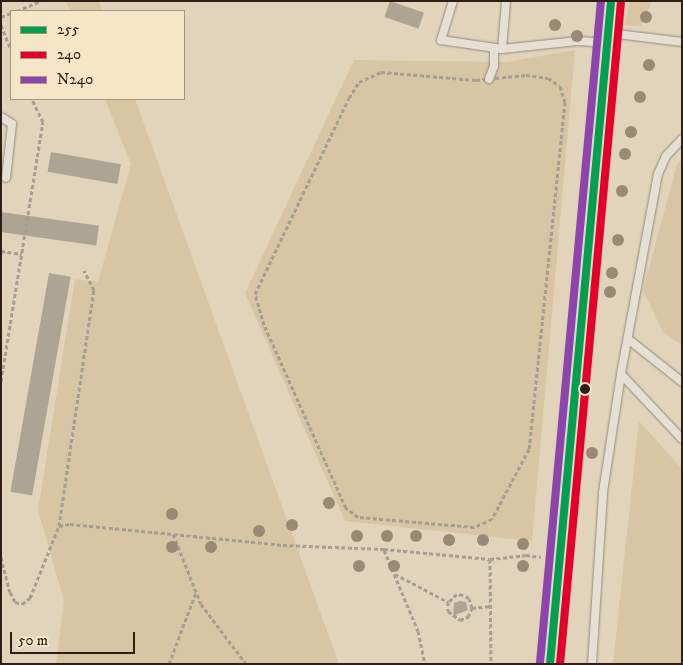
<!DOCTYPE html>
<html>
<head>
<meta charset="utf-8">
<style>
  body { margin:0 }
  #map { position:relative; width:683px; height:665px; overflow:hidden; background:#e1d4ba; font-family:"IM FELL DW Pica",serif }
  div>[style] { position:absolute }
  .green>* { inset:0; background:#d8c5a3 }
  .building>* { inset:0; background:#aea493; transform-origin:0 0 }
  .path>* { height:3px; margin-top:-1.5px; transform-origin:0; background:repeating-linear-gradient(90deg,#a59e94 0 4px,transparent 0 6.5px) }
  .roads { filter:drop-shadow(0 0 1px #938a7b) drop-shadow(0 0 1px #938a7b) }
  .service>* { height:8px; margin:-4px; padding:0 4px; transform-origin:4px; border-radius:4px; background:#e6dfd3 }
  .primary>* { height:24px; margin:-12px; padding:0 12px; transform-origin:12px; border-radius:12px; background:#e2dacb }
  .bus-1>* { height:8px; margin:-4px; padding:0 4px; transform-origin:4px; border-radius:4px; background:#029f4e }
  .bus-2>* { height:8px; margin:-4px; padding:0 4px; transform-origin:4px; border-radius:4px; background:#e4002b }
  .bus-3>* { height:8px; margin:-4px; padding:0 4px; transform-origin:4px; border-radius:4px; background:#8e44ad }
  .trees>* { width:12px; height:12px; margin:-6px; border-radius:50%; background:#9a8974 }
  .dots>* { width:14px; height:14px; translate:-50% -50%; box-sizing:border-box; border:2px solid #f6e6c8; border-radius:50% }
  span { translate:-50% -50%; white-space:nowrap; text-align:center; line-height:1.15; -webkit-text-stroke:4px #f6e6c8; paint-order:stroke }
  .frame { position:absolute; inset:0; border:2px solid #2f1d16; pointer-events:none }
  .legend { position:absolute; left:10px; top:10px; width:175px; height:90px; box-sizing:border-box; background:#f6e6c8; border:1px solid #a69681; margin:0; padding:6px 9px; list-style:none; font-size:15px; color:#2f1d16 }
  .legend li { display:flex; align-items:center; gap:10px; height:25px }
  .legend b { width:25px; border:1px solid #a69681 }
  .scale { position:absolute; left:10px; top:632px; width:125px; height:22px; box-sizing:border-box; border:2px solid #2f1d16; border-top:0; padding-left:6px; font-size:15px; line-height:18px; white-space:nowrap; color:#2f1d16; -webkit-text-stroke:4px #f6e6c8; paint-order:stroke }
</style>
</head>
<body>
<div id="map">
  <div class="green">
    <div style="clip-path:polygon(66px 1px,99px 1px,102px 11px,70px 11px)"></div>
    <div style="clip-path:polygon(630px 1px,652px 1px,641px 26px,625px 25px)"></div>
    <div style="clip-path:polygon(575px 50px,532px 541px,345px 521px,245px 293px,354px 60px,507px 62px)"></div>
    <div style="clip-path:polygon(105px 99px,135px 99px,339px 664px,56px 664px,64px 601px,38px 510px,75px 279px,98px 282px,131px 164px)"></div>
    <div style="clip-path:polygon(682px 160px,682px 345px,663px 332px,643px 290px,677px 164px)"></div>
    <div style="clip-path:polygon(639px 421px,682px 469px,682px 664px,613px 664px)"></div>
  </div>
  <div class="building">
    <div style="left:390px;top:1px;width:36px;height:17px;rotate:19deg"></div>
    <div style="left:51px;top:152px;width:71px;height:20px;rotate:10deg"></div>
    <div style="left:1px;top:212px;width:99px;height:20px;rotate:8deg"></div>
    <div style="left:49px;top:273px;width:22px;height:222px;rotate:10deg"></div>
    <div style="clip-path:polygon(460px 601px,466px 602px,468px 610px,453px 616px,454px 603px)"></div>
  </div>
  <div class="path">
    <div style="left:17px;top:11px;width:26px;rotate:-23deg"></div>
    <div style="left:1px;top:17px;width:11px;rotate:-22deg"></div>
    <div style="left:1px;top:25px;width:27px;rotate:68deg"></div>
    <div style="left:381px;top:72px;width:95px;rotate:4.8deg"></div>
    <div style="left:476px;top:80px;width:50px;rotate:-5.7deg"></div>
    <div style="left:526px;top:75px;width:22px;rotate:8deg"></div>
    <div style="left:548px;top:78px;width:14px;rotate:34deg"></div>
    <div style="left:560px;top:86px;width:17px;rotate:73deg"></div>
    <div style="left:565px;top:102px;width:349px;rotate:95.9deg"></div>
    <div style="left:529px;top:449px;width:79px;rotate:117.9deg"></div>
    <div style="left:492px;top:519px;width:20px;rotate:156deg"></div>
    <div style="left:474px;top:527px;width:116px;rotate:-175.1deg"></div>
    <div style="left:358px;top:517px;width:15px;rotate:-143deg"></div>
    <div style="left:346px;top:508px;width:201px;rotate:-114.1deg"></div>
    <div style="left:264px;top:325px;width:32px;rotate:-106deg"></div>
    <div style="left:255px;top:294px;width:217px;rotate:-64.4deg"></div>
    <div style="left:349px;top:98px;width:19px;rotate:-58deg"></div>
    <div style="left:359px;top:82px;width:24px;rotate:-24deg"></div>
    <div style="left:1px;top:251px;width:21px;rotate:8deg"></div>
    <div style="left:1px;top:381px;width:262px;rotate:-80.8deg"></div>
    <div style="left:43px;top:122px;width:25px;rotate:-116deg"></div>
    <div style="left:59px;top:526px;width:239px;rotate:-81.6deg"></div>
    <div style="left:94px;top:290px;width:22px;rotate:-117deg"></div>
    <div style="left:173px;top:534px;width:75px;rotate:68.2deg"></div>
    <div style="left:201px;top:604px;width:75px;rotate:53.1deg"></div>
    <div style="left:384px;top:550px;width:88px;rotate:67.2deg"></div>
    <div style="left:418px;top:631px;width:34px;rotate:78deg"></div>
    <div style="left:1px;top:557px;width:36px;rotate:76deg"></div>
    <div style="left:10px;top:592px;width:11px;rotate:63deg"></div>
    <div style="left:15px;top:602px;width:7px;rotate:16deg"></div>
    <div style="left:22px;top:604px;width:10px;rotate:-37deg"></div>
    <div style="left:30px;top:598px;width:78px;rotate:-68.1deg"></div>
    <div style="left:59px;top:526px;width:11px;rotate:-10deg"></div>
    <div style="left:70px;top:524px;width:214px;rotate:5.6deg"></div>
    <div style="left:283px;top:545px;width:101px;rotate:2.3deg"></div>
    <div style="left:384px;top:549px;width:106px;rotate:5.4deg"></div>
    <div style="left:490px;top:559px;width:36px;rotate:-6deg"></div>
    <div style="left:526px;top:555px;width:15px;rotate:8deg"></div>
    <div style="left:490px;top:559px;width:105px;rotate:89.5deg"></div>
    <div style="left:395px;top:574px;width:60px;rotate:27.8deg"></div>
    <div style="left:472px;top:608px;width:10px;rotate:-107deg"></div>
    <div style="left:469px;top:598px;width:7px;rotate:-153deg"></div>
    <div style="left:463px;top:595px;width:6px;rotate:-171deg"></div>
    <div style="left:457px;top:594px;width:12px;rotate:138deg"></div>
    <div style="left:448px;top:602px;width:9px;rotate:90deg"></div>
    <div style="left:448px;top:611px;width:15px;rotate:37deg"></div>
    <div style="left:460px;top:620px;width:9px;rotate:-21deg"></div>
    <div style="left:468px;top:617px;width:10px;rotate:-66deg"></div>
    <div style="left:472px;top:608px;width:18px;rotate:-6deg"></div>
    <div style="left:169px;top:664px;width:77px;rotate:-69.4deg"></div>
  </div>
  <div class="roads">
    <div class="service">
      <div style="left:453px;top:1px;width:41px;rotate:107.1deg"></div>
      <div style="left:441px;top:40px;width:62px;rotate:8.4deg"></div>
      <div style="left:502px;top:49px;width:48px;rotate:-85.2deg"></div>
      <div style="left:609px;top:33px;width:74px;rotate:7deg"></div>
      <div style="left:502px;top:49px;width:76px;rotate:-6deg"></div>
      <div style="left:578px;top:41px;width:26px;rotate:4deg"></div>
      <div style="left:489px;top:79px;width:14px;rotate:-69deg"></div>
      <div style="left:494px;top:66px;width:18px;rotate:-90deg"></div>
      <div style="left:1px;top:117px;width:13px;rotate:32deg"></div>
      <div style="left:12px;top:124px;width:54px;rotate:96.3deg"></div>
      <div style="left:682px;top:139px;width:23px;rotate:133deg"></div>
      <div style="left:666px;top:156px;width:20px;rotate:114deg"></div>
      <div style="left:658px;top:174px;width:203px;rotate:100.5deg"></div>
      <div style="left:621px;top:374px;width:89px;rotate:46.8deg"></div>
      <div style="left:628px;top:339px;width:69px;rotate:38.5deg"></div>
      <div style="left:592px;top:664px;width:172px;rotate:-86.3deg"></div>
      <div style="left:603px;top:492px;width:119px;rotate:-81.3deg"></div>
    </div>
    <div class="primary">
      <div style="left:550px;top:664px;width:666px;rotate:-84.74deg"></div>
    </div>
  </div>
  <div class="bus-1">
    <div style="left:550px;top:664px;width:666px;rotate:-84.74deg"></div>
  </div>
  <div class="bus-2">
    <div style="left:560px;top:664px;width:665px;rotate:-84.74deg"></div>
  </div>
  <div class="bus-3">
    <div style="left:540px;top:663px;width:665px;rotate:-84.74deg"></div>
  </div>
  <div class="trees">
    <div style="left:646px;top:17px"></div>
    <div style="left:555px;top:25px"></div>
    <div style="left:577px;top:36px"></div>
    <div style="left:649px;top:65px"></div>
    <div style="left:640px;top:97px"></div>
    <div style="left:631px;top:132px"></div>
    <div style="left:625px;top:154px"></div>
    <div style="left:622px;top:191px"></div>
    <div style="left:618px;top:240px"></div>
    <div style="left:612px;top:273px"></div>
    <div style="left:610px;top:292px"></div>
    <div style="left:592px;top:453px"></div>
    <div style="left:329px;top:503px"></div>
    <div style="left:172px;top:514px"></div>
    <div style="left:292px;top:525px"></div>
    <div style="left:259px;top:531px"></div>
    <div style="left:357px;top:536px"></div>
    <div style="left:387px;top:536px"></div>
    <div style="left:416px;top:536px"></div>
    <div style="left:449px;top:540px"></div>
    <div style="left:483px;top:540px"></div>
    <div style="left:523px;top:544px"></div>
    <div style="left:172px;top:547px"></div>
    <div style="left:211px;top:547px"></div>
    <div style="left:359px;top:566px"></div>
    <div style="left:394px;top:566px"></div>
    <div style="left:523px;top:566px"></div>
  </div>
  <div class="dots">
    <div style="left:585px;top:389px;background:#2f1d16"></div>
  </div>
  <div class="frame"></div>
  <ul class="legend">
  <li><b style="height:6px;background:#029f4e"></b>255</li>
  <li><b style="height:6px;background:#e4002b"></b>240</li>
  <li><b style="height:6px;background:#8e44ad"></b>N240</li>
  </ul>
  <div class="scale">50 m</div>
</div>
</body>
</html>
